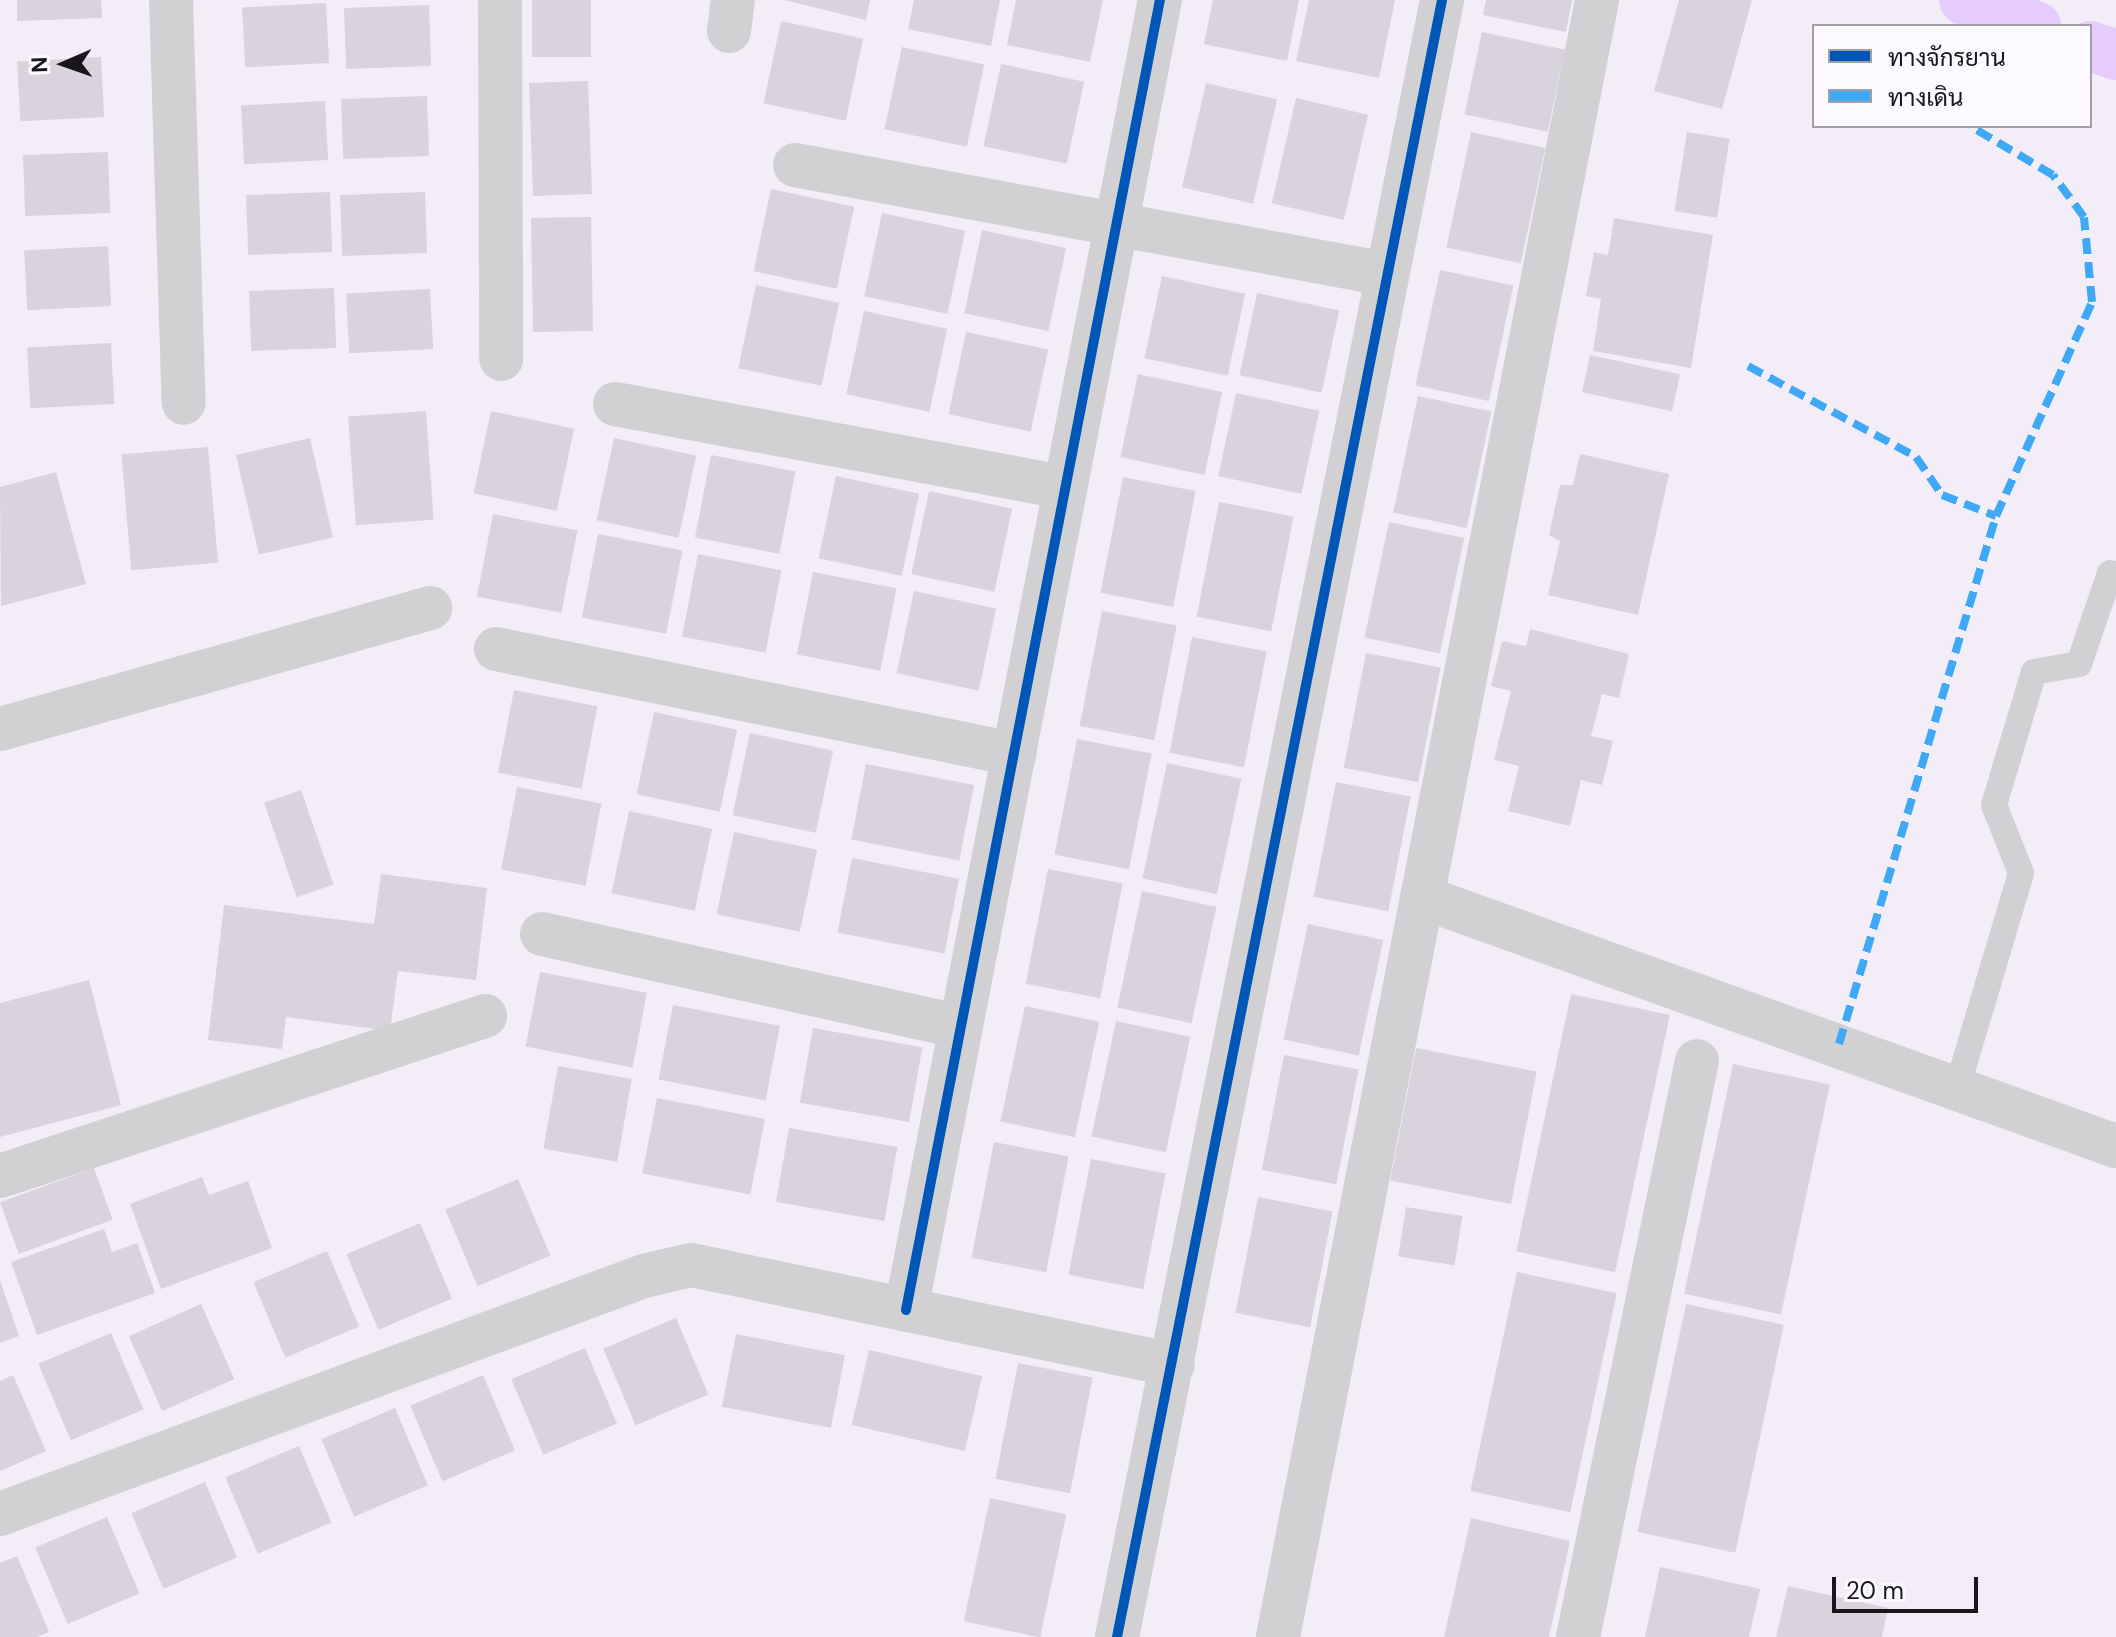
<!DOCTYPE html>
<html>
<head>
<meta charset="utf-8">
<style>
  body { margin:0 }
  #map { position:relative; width:2116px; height:1637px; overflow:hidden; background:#f3edf8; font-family:"DM Sans",Sarabun,sans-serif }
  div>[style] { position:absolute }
  .canal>* { height:50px; margin:-25px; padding:0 25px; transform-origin:25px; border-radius:25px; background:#e6ccfd }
  .building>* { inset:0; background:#d8d3dc; transform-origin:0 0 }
  .service>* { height:26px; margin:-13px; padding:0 13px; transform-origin:13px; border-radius:13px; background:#d1d0d3 }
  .minor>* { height:44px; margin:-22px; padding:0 22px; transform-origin:22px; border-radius:22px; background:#d1d0d3 }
  .quiet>* { height:8px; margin-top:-4px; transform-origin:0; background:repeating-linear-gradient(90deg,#3fa9f5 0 16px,transparent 0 24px) }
  .cycleway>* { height:10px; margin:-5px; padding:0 5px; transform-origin:5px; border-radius:5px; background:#0057b8 }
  span { translate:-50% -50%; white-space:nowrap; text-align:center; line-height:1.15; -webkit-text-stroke:7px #fcfaff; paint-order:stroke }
  .legend { position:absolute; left:1812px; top:24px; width:280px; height:104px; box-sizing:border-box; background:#fcfaff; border:2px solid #a29fa5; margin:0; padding:10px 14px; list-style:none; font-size:24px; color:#1a161e }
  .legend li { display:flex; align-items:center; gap:16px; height:40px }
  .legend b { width:40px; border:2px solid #a29fa5 }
  .north { position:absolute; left:24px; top:24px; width:80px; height:80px; -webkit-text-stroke:6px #fcfaff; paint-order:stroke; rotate:268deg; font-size:22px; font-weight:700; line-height:32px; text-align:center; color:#1a161e }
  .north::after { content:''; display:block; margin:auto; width:28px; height:36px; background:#1a161e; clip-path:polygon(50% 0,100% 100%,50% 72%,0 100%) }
  .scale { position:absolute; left:1832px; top:1577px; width:146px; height:36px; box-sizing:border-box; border:4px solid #1a161e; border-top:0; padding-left:10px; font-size:24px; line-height:28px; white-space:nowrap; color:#1a161e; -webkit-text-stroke:6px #fcfaff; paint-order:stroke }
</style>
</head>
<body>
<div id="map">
  <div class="canal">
    <div style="left:1964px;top:0;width:77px;rotate:19.9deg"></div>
    <div style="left:2090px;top:46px;width:28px;rotate:19deg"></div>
  </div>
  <div class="building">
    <div style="clip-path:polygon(17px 0,101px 0,102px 18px,17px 21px)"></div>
    <div style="left:532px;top:0;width:59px;height:57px"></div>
    <div style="clip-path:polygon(784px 0,870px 0,866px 20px)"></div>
    <div style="clip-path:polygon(914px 0,1000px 0,991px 46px,908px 29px)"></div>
    <div style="clip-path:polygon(1016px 0,1103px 0,1090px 62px,1007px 45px)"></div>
    <div style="clip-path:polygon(1213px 0,1299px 0,1287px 61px,1204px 44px)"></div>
    <div style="clip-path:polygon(1309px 0,1395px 0,1379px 78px,1296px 61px)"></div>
    <div style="clip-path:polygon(1486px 0,1572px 0,1566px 32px,1483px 15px)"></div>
    <div style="clip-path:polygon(1679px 0,1752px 0,1722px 109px,1654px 91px)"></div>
    <div style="left:326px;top:3px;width:60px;height:84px;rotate:87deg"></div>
    <div style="left:429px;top:5px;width:61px;height:85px;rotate:88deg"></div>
    <div style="left:781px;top:21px;width:84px;height:84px;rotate:12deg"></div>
    <div style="left:1482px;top:32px;width:85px;height:84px;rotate:12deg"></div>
    <div style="left:902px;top:47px;width:84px;height:84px;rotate:12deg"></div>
    <div style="left:101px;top:57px;width:60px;height:84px;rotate:87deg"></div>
    <div style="left:1001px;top:64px;width:85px;height:84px;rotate:12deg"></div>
    <div style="left:588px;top:81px;width:113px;height:59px;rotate:88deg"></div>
    <div style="left:1206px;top:83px;width:73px;height:107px;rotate:13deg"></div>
    <div style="left:427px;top:96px;width:60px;height:86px;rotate:88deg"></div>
    <div style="left:1296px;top:98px;width:74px;height:108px;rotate:13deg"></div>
    <div style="left:325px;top:101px;width:59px;height:84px;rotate:87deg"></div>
    <div style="left:1471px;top:132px;width:76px;height:118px;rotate:12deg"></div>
    <div style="left:1687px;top:132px;width:43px;height:80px;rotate:9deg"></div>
    <div style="left:108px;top:152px;width:61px;height:85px;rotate:88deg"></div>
    <div style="left:771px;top:189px;width:85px;height:84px;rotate:12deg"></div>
    <div style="left:330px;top:192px;width:60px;height:84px;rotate:88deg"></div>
    <div style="left:425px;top:192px;width:61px;height:85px;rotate:88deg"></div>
    <div style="left:882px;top:213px;width:85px;height:85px;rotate:12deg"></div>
    <div style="left:591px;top:217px;width:114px;height:60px;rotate:89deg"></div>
    <div style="clip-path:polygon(1614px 218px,1713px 235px,1691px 368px,1593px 351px,1601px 299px,1586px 296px,1594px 252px,1608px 255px)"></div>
    <div style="left:982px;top:230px;width:86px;height:85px;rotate:12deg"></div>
    <div style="left:108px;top:246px;width:60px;height:84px;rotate:87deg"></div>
    <div style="left:1440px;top:270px;width:75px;height:118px;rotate:12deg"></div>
    <div style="left:1162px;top:276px;width:85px;height:84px;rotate:12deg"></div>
    <div style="left:756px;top:285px;width:85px;height:85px;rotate:12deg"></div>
    <div style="left:334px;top:288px;width:60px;height:85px;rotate:88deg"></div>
    <div style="left:430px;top:289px;width:60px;height:84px;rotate:87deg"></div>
    <div style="left:1257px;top:293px;width:84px;height:84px;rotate:12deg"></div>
    <div style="left:864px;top:311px;width:85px;height:85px;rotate:12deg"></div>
    <div style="left:966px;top:332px;width:84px;height:84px;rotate:12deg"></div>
    <div style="left:111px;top:343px;width:61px;height:84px;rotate:87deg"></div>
    <div style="left:1590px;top:355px;width:92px;height:38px;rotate:12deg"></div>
    <div style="left:1138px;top:374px;width:86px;height:85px;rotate:12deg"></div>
    <div style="left:1236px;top:393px;width:85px;height:85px;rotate:12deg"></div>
    <div style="left:1418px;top:396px;width:75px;height:119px;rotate:12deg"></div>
    <div style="left:426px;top:411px;width:109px;height:78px;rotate:86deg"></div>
    <div style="left:491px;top:411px;width:85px;height:84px;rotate:12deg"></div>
    <div style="left:310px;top:438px;width:102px;height:76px;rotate:77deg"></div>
    <div style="left:614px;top:438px;width:84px;height:84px;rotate:12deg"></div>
    <div style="left:208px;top:447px;width:116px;height:87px;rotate:85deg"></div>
    <div style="clip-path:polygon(1580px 454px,1669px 474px,1638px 615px,1548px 595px,1560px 541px,1549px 535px,1560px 485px,1573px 485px)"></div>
    <div style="left:711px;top:455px;width:86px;height:84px;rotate:11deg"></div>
    <div style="clip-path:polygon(56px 472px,86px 584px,1px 606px,0 487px)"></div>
    <div style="left:836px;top:476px;width:85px;height:84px;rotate:12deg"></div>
    <div style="left:1123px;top:477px;width:74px;height:118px;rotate:11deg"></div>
    <div style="left:929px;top:491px;width:85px;height:85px;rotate:12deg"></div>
    <div style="left:1219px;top:502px;width:76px;height:117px;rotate:11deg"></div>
    <div style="left:493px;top:514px;width:86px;height:84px;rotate:11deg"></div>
    <div style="left:1389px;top:522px;width:77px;height:118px;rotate:12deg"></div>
    <div style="left:598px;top:534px;width:86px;height:85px;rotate:11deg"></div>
    <div style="left:698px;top:554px;width:85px;height:84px;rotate:11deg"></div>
    <div style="left:813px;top:572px;width:85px;height:84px;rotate:11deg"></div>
    <div style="left:914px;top:591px;width:84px;height:84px;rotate:12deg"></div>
    <div style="left:1102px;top:611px;width:76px;height:117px;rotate:11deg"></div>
    <div style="clip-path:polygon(1530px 629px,1629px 654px,1619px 698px,1602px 694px,1591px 736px,1613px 741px,1602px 785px,1581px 780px,1570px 826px,1508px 811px,1519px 766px,1494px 760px,1511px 691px,1491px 686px,1502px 641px,1526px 646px)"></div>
    <div style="left:1192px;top:637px;width:76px;height:118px;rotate:11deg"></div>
    <div style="left:1366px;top:653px;width:76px;height:117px;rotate:11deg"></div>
    <div style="left:514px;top:690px;width:85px;height:84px;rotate:11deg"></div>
    <div style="left:654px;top:712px;width:85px;height:84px;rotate:12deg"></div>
    <div style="left:750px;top:733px;width:85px;height:84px;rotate:12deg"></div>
    <div style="left:1077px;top:739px;width:76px;height:118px;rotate:11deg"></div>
    <div style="left:1167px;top:763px;width:76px;height:118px;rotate:12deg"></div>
    <div style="left:866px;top:764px;width:110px;height:77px;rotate:11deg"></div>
    <div style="left:1336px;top:782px;width:76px;height:117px;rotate:11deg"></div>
    <div style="left:517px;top:787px;width:86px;height:84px;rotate:11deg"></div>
    <div style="left:301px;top:790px;width:100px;height:39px;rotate:71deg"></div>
    <div style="left:629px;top:811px;width:85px;height:84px;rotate:12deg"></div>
    <div style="left:734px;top:832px;width:85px;height:84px;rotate:12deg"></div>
    <div style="left:852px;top:858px;width:109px;height:76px;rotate:11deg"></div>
    <div style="left:1048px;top:869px;width:76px;height:117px;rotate:11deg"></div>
    <div style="clip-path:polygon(381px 874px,487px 888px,476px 980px,398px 971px,390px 1031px,286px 1017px,282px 1049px,208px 1040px,224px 905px,374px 924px)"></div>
    <div style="left:1142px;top:891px;width:76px;height:119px;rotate:12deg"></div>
    <div style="left:1308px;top:924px;width:77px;height:118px;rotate:12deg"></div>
    <div style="left:540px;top:972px;width:109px;height:76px;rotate:11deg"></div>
    <div style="clip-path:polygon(89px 980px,121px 1105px,0 1137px,0 1003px)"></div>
    <div style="left:1571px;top:994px;width:101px;height:263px;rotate:12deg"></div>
    <div style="left:673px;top:1005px;width:109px;height:76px;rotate:11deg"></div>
    <div style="left:1025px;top:1006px;width:76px;height:118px;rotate:12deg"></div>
    <div style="left:1116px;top:1021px;width:76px;height:118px;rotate:12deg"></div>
    <div style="left:813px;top:1028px;width:111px;height:76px;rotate:10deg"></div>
    <div style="left:1416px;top:1048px;width:123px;height:135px;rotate:11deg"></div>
    <div style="left:1284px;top:1055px;width:76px;height:117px;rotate:11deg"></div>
    <div style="left:1733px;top:1064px;width:99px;height:235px;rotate:12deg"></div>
    <div style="left:558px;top:1066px;width:75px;height:84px;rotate:10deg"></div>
    <div style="left:657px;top:1098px;width:110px;height:77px;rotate:11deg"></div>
    <div style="left:789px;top:1128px;width:110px;height:75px;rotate:10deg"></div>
    <div style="left:994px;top:1142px;width:76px;height:118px;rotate:11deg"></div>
    <div style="left:1091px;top:1159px;width:76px;height:118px;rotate:11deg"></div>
    <div style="left:94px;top:1168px;width:55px;height:100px;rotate:70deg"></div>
    <div style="clip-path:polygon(202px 1177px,209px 1195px,248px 1181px,272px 1248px,161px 1289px,130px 1204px)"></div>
    <div style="left:518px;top:1179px;width:83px;height:79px;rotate:67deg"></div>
    <div style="left:1258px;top:1197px;width:76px;height:118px;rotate:11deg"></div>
    <div style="left:1406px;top:1207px;width:57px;height:50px;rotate:9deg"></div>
    <div style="left:420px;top:1223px;width:82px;height:80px;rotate:67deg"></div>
    <div style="clip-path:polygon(104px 1229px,112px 1252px,137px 1243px,155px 1293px,37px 1335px,11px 1262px)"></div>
    <div style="left:327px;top:1251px;width:82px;height:80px;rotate:67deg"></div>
    <div style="left:1517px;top:1272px;width:102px;height:224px;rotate:12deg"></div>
    <div style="clip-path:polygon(0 1280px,19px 1336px,0 1343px)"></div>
    <div style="left:201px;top:1304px;width:82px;height:79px;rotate:66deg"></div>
    <div style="left:1686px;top:1304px;width:100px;height:233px;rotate:12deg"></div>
    <div style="left:676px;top:1318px;width:83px;height:79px;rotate:67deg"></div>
    <div style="left:111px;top:1333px;width:83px;height:79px;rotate:67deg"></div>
    <div style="left:736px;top:1334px;width:111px;height:74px;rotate:11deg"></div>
    <div style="left:585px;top:1348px;width:82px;height:80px;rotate:67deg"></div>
    <div style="left:869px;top:1350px;width:116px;height:77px;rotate:13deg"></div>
    <div style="left:1018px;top:1363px;width:76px;height:118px;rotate:11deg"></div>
    <div style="clip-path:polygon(13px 1375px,46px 1451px,0 1471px,0 1381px)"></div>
    <div style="left:483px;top:1375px;width:82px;height:79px;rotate:67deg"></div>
    <div style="left:395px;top:1408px;width:84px;height:80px;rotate:67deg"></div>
    <div style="left:299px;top:1446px;width:83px;height:80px;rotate:67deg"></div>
    <div style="left:205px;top:1482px;width:82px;height:80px;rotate:67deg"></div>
    <div style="left:990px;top:1498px;width:78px;height:126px;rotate:12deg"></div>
    <div style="left:107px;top:1517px;width:83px;height:78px;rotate:67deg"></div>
    <div style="clip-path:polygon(1471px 1518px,1570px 1541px,1549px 1637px,1444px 1637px)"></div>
    <div style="clip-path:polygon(17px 1556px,49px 1632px,37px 1637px,0 1637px,0 1563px)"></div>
    <div style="clip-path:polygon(1660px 1567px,1760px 1589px,1749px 1637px,1645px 1637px)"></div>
    <div style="clip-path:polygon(1788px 1586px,1888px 1608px,1882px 1637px,1776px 1637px)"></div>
  </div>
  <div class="service">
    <div style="left:1957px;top:1088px;width:224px;rotate:-73.4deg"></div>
    <div style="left:2021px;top:873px;width:73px;rotate:-111.7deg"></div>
    <div style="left:1994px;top:805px;width:139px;rotate:-73.3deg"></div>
    <div style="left:2034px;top:672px;width:46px;rotate:-10.1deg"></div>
    <div style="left:2079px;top:664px;width:96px;rotate:-71.2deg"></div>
  </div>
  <div class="minor">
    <div style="left:171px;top:0;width:403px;rotate:88.2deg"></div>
    <div style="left:500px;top:0;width:359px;rotate:89.8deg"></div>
    <div style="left:729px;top:31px;width:31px;rotate:-83deg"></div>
    <div style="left:795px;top:165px;width:601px;rotate:10.45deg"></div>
    <div style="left:615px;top:404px;width:456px;rotate:10.5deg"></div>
    <div style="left:496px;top:649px;width:529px;rotate:11.46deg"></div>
    <div style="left:0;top:729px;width:447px;rotate:-15.7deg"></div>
    <div style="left:1422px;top:897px;width:737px;rotate:19.74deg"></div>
    <div style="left:542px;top:934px;width:429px;rotate:12.5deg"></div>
    <div style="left:0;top:1176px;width:511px;rotate:-18.26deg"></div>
    <div style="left:906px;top:1310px;width:1334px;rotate:-79.03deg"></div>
    <div style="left:0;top:1514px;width:687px;rotate:-20.28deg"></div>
    <div style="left:644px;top:1276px;width:48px;rotate:-13.2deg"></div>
    <div style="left:691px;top:1265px;width:492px;rotate:11.7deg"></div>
    <div style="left:1117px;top:1637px;width:1669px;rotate:-78.77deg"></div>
    <div style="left:1278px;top:1637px;width:1668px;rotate:-78.97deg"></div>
    <div style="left:1578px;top:1637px;width:588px;rotate:-78.33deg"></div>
  </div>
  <div class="quiet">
    <div style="left:1748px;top:366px;width:191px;rotate:28.4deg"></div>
    <div style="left:1916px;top:457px;width:46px;rotate:55.6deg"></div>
    <div style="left:1942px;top:495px;width:58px;rotate:21.3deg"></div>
    <div style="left:1839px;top:1044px;width:551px;rotate:-73.44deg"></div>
    <div style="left:1996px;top:516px;width:235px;rotate:-65.8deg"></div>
    <div style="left:2092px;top:302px;width:85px;rotate:-95.4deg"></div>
    <div style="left:2084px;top:217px;width:52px;rotate:-126.4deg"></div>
    <div style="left:2053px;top:175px;width:96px;rotate:-149.4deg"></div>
  </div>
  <div class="cycleway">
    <div style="left:906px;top:1310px;width:1334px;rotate:-79.03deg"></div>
    <div style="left:1117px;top:1637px;width:1669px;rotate:-78.77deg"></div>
  </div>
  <ul class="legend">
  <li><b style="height:10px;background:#0057b8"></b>ทางจักรยาน</li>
  <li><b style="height:10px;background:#3fa9f5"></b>ทางเดิน</li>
  </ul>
  <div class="north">N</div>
  <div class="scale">20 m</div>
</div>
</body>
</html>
